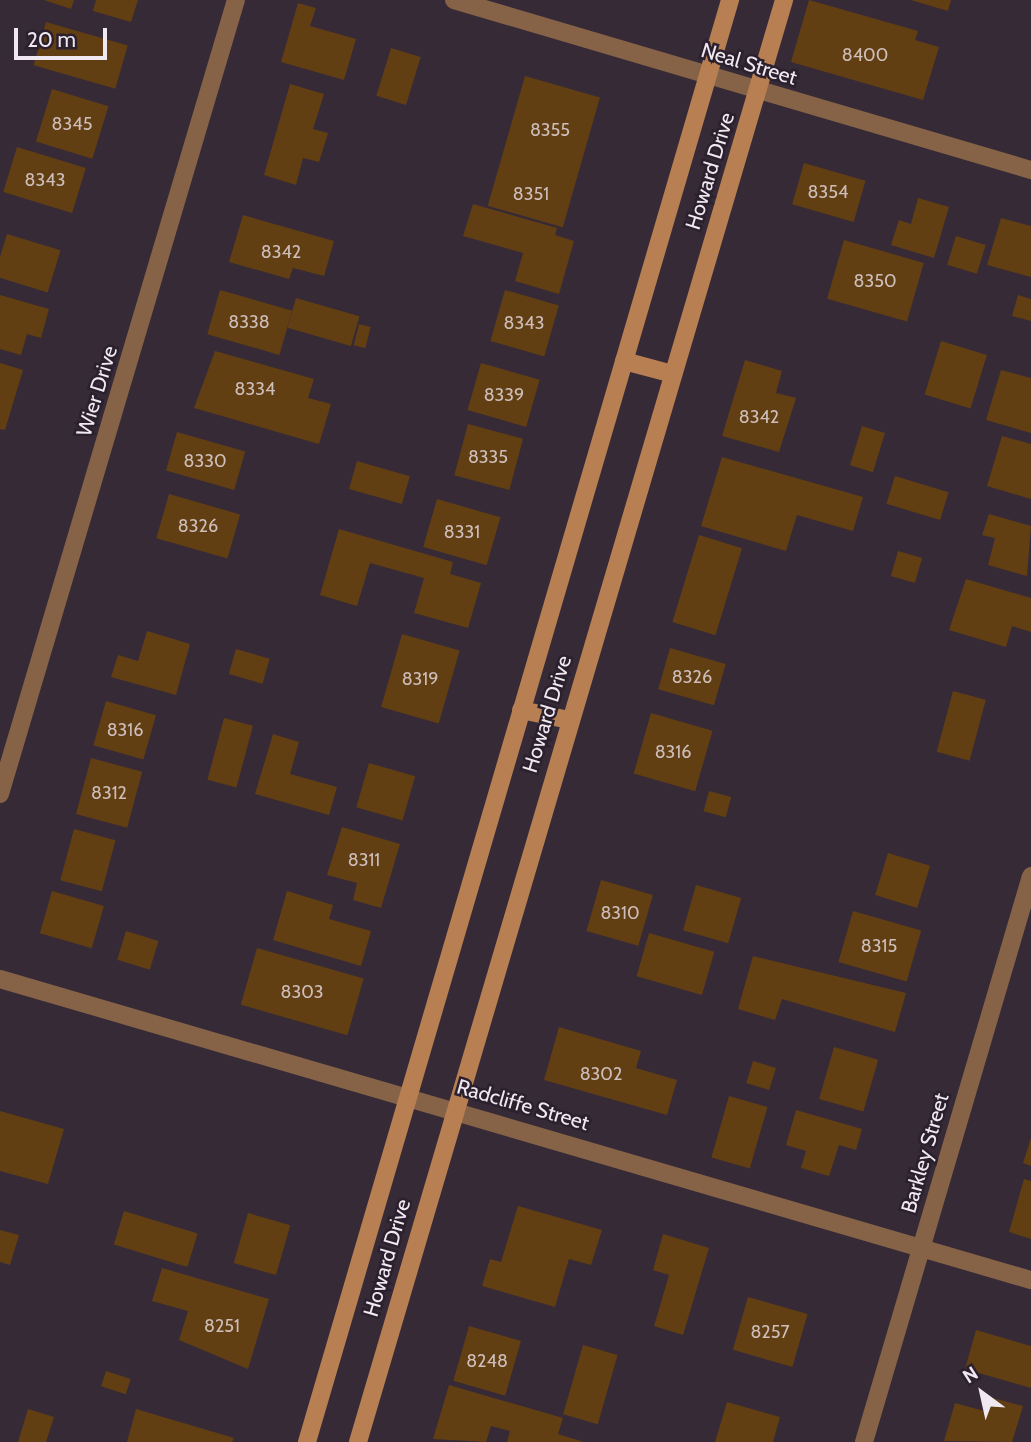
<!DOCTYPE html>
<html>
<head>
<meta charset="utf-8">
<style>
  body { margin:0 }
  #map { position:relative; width:1031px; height:1442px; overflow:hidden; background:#362a37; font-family:Cabin,sans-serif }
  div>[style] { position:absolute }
  .building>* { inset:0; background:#623e13; transform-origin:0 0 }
  .street>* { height:18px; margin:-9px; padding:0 9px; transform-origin:9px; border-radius:9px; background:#866347 }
  .secondary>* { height:18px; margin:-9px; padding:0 9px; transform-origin:9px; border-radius:9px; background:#b77f52 }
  span { translate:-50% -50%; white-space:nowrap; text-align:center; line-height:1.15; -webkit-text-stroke:5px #2b202d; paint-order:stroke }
  .number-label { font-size:18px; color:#cdbeba }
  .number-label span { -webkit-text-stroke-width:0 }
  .street-label { font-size:21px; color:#f1e9f1 }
  .north { position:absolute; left:947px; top:1358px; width:70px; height:70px; -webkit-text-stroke:5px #2b202d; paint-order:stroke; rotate:327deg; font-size:19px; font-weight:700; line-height:28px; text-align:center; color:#f1e9f1 }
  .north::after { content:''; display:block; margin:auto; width:24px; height:32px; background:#f1e9f1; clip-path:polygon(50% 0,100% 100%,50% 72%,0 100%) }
  .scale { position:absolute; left:14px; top:28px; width:93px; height:32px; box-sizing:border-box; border:4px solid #f1e9f1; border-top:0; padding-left:9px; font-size:21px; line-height:24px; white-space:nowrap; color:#f1e9f1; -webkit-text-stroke:5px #2b202d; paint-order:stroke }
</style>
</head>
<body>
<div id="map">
  <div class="building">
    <div style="clip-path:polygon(44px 0,74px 0,71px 9px)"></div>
    <div style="clip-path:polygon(96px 0,138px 0,131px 22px,93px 11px)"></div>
    <div style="clip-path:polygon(809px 0,918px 31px,915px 40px,939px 47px,923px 100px,791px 62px)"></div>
    <div style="clip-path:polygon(911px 0,951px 0,948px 11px)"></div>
    <div style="clip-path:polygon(298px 3px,316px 8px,310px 26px,356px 39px,344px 80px,281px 62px)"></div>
    <div style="left:46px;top:22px;width:85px;height:45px;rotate:16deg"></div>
    <div style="left:391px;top:48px;width:31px;height:50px;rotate:17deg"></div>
    <div style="left:525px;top:76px;width:78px;height:135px;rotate:16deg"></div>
    <div style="clip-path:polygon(290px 84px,324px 94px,313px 129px,328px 133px,319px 162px,303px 158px,296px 185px,264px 175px)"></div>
    <div style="left:52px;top:89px;width:59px;height:55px;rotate:17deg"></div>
    <div style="left:17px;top:147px;width:72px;height:47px;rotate:17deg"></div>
    <div style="left:804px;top:163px;width:64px;height:43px;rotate:16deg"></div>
    <div style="clip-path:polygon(918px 198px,949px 207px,934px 258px,891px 245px,899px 220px,911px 224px)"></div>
    <div style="clip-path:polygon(473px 204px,557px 228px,555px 235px,574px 241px,559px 294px,515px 281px,523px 253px,463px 236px)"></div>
    <div style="clip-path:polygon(243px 215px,334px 241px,324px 276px,293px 268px,289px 279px,229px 262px)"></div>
    <div style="clip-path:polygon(1001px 218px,1031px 226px,1031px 277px,987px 265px)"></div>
    <div style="left:7px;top:234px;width:56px;height:44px;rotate:17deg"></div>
    <div style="left:956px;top:236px;width:31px;height:30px;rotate:17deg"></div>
    <div style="left:844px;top:240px;width:83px;height:61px;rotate:16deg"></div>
    <div style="left:220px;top:290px;width:75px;height:46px;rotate:16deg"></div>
    <div style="left:505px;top:290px;width:56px;height:53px;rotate:16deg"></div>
    <div style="clip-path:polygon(0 295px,49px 309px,41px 338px,27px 334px,21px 355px,0 349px)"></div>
    <div style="clip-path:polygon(1018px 295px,1031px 299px,1031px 321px,1012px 316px)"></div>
    <div style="left:296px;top:298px;width:66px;height:31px;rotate:16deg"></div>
    <div style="left:359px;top:324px;width:12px;height:22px;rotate:14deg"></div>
    <div style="left:941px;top:341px;width:48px;height:56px;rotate:17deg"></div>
    <div style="clip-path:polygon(215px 351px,314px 379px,308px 398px,331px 404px,319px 444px,194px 408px)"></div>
    <div style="clip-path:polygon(745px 360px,782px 371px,776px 393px,796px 398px,779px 452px,722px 436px)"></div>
    <div style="clip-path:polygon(0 363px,23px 370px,5px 430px,0 429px)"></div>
    <div style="left:481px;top:363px;width:61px;height:49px;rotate:16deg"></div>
    <div style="clip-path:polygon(1001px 370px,1031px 378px,1031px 433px,986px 420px)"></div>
    <div style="left:468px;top:424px;width:57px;height:53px;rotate:15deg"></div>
    <div style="left:862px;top:426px;width:24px;height:41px;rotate:17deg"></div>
    <div style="left:177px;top:432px;width:71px;height:40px;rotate:16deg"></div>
    <div style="clip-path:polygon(1002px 436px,1031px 444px,1031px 499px,987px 486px)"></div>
    <div style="clip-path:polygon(722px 457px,863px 497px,853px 531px,797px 515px,786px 551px,701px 526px)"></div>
    <div style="left:357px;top:461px;width:55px;height:29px;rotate:16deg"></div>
    <div style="left:895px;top:476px;width:56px;height:29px;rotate:17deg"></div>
    <div style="left:169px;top:494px;width:74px;height:46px;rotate:16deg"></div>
    <div style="left:437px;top:499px;width:66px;height:50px;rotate:16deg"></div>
    <div style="clip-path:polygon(989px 514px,1031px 526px,1027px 576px,988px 565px,995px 538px,982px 535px)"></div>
    <div style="clip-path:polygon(339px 529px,453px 562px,450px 574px,481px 583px,468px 628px,414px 613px,424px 578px,370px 563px,357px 606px,320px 595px)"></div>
    <div style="left:699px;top:535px;width:45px;height:91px;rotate:17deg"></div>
    <div style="left:898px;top:551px;width:25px;height:26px;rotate:16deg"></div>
    <div style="clip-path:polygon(966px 579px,1031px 598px,1031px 632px,1012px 626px,1006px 647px,949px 630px)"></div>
    <div style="clip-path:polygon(147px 631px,190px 644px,176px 695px,111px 677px,118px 655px,138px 661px)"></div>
    <div style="left:402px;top:634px;width:60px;height:76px;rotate:16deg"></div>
    <div style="left:670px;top:648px;width:58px;height:43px;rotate:16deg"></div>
    <div style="left:236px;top:649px;width:35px;height:26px;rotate:16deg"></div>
    <div style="left:953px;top:691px;width:34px;height:63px;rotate:15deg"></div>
    <div style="left:106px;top:701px;width:52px;height:46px;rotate:16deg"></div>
    <div style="left:651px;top:713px;width:64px;height:63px;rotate:16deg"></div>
    <div style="left:224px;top:718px;width:30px;height:64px;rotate:15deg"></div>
    <div style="clip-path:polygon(273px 734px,299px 742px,290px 774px,337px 787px,329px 815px,255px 794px)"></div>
    <div style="left:91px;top:758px;width:53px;height:58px;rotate:15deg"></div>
    <div style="left:369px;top:763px;width:48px;height:46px;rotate:16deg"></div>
    <div style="left:709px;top:791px;width:23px;height:21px;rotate:15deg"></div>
    <div style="clip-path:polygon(342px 827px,400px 844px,381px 908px,353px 900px,357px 883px,327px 875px)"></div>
    <div style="left:74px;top:829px;width:43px;height:53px;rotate:15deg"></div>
    <div style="left:888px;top:853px;width:44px;height:44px;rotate:17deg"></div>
    <div style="left:601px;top:880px;width:54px;height:53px;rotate:16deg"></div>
    <div style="left:696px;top:885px;width:47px;height:47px;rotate:16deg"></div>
    <div style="left:52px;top:891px;width:54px;height:44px;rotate:16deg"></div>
    <div style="clip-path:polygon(287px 891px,333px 905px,329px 919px,371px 931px,361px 966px,273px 940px)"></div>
    <div style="left:853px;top:911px;width:71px;height:53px;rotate:16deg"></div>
    <div style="left:126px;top:931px;width:34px;height:30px;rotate:17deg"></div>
    <div style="left:649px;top:933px;width:68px;height:45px;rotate:16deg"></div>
    <div style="left:257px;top:948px;width:111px;height:59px;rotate:16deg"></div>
    <div style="clip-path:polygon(753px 956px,906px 993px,895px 1032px,782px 999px,775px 1020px,738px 1009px)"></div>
    <div style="clip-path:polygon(559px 1027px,641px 1051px,636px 1068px,677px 1080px,667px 1115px,544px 1080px)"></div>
    <div style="left:834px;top:1047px;width:46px;height:54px;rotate:16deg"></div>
    <div style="left:753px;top:1061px;width:24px;height:23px;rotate:17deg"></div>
    <div style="left:729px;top:1096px;width:40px;height:64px;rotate:16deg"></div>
    <div style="clip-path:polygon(796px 1110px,862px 1129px,856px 1150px,839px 1145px,829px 1176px,801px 1168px,806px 1151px,786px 1145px)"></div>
    <div style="clip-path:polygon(0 1111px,64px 1129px,48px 1184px,0 1171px)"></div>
    <div style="clip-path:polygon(1031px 1138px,1031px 1166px,1023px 1163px)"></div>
    <div style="clip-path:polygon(1024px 1179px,1031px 1181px,1031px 1239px,1009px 1232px)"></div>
    <div style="clip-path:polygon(518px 1206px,602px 1230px,591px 1265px,569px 1259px,555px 1307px,482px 1286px,490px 1259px,501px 1262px)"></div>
    <div style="left:124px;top:1211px;width:77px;height:35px;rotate:17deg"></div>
    <div style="left:248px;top:1213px;width:44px;height:52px;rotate:16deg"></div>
    <div style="clip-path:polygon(0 1230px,19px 1235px,10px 1265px,0 1262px)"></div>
    <div style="clip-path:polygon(663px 1234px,709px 1248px,683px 1335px,654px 1326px,669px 1275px,653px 1270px)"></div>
    <div style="clip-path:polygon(162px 1268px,269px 1299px,248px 1369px,179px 1340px,188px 1311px,152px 1301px)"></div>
    <div style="left:748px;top:1297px;width:62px;height:55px;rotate:16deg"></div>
    <div style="left:469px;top:1326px;width:54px;height:57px;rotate:16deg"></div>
    <div style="clip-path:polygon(976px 1330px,1031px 1346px,1031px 1388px,965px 1369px)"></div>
    <div style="left:583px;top:1345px;width:36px;height:72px;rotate:16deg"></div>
    <div style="left:106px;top:1371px;width:26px;height:16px;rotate:18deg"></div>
    <div style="clip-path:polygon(449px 1385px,563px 1418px,558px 1434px,584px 1442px,507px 1442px,510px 1431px,491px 1426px,486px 1442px,433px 1439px)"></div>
    <div style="clip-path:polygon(989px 1397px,1023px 1406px,1012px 1442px,944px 1441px,955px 1403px,984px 1411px)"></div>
    <div style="clip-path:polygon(727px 1402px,780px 1417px,773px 1442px,715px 1442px)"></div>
    <div style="clip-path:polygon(28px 1409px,54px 1417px,46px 1442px,18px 1442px)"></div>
    <div style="clip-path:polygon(136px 1409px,234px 1438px,232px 1442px,127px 1442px)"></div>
  </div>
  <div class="street">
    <div style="left:454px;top:0;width:602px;rotate:16.42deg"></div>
    <div style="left:0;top:794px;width:828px;rotate:-73.45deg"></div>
    <div style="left:0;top:979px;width:1074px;rotate:16.28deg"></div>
    <div style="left:864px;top:1442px;width:590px;rotate:-73.56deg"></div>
  </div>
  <div class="secondary">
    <div style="left:624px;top:361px;width:51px;rotate:14.9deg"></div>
    <div style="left:521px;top:710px;width:49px;rotate:11.8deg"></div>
    <div style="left:307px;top:1442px;width:1503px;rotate:-73.65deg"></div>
    <div style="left:358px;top:1442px;width:1504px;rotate:-73.54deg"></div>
  </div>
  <div class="number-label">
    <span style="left:865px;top:55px">8400</span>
    <span style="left:72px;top:124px">8345</span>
    <span style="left:550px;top:130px">8355</span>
    <span style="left:45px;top:180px">8343</span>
    <span style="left:828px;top:192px">8354</span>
    <span style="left:531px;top:194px">8351</span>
    <span style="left:281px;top:252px">8342</span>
    <span style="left:875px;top:281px">8350</span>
    <span style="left:249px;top:322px">8338</span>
    <span style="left:524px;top:323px">8343</span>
    <span style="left:255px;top:389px">8334</span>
    <span style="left:504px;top:395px">8339</span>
    <span style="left:759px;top:417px">8342</span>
    <span style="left:488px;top:457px">8335</span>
    <span style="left:205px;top:461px">8330</span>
    <span style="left:198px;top:526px">8326</span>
    <span style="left:462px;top:532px">8331</span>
    <span style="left:692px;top:677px">8326</span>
    <span style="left:420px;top:679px">8319</span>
    <span style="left:125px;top:730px">8316</span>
    <span style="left:673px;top:752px">8316</span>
    <span style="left:109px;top:793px">8312</span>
    <span style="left:364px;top:860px">8311</span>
    <span style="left:620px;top:913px">8310</span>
    <span style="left:879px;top:946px">8315</span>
    <span style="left:302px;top:992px">8303</span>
    <span style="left:601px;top:1074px">8302</span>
    <span style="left:222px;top:1326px">8251</span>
    <span style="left:770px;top:1332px">8257</span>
    <span style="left:487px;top:1361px">8248</span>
  </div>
  <div class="street-label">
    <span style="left:749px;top:64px;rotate:17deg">Neal Street</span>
    <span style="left:710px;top:171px;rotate:-73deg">Howard Drive</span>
    <span style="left:97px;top:391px;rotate:-73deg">Wier Drive</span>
    <span style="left:547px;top:714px;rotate:-73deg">Howard Drive</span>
    <span style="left:523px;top:1105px;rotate:16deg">Radcliffe Street</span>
    <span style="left:925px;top:1153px;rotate:-74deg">Barkley Street</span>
    <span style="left:387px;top:1258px;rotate:-74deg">Howard Drive</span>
  </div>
  <div class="north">N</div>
  <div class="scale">20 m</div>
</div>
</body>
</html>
